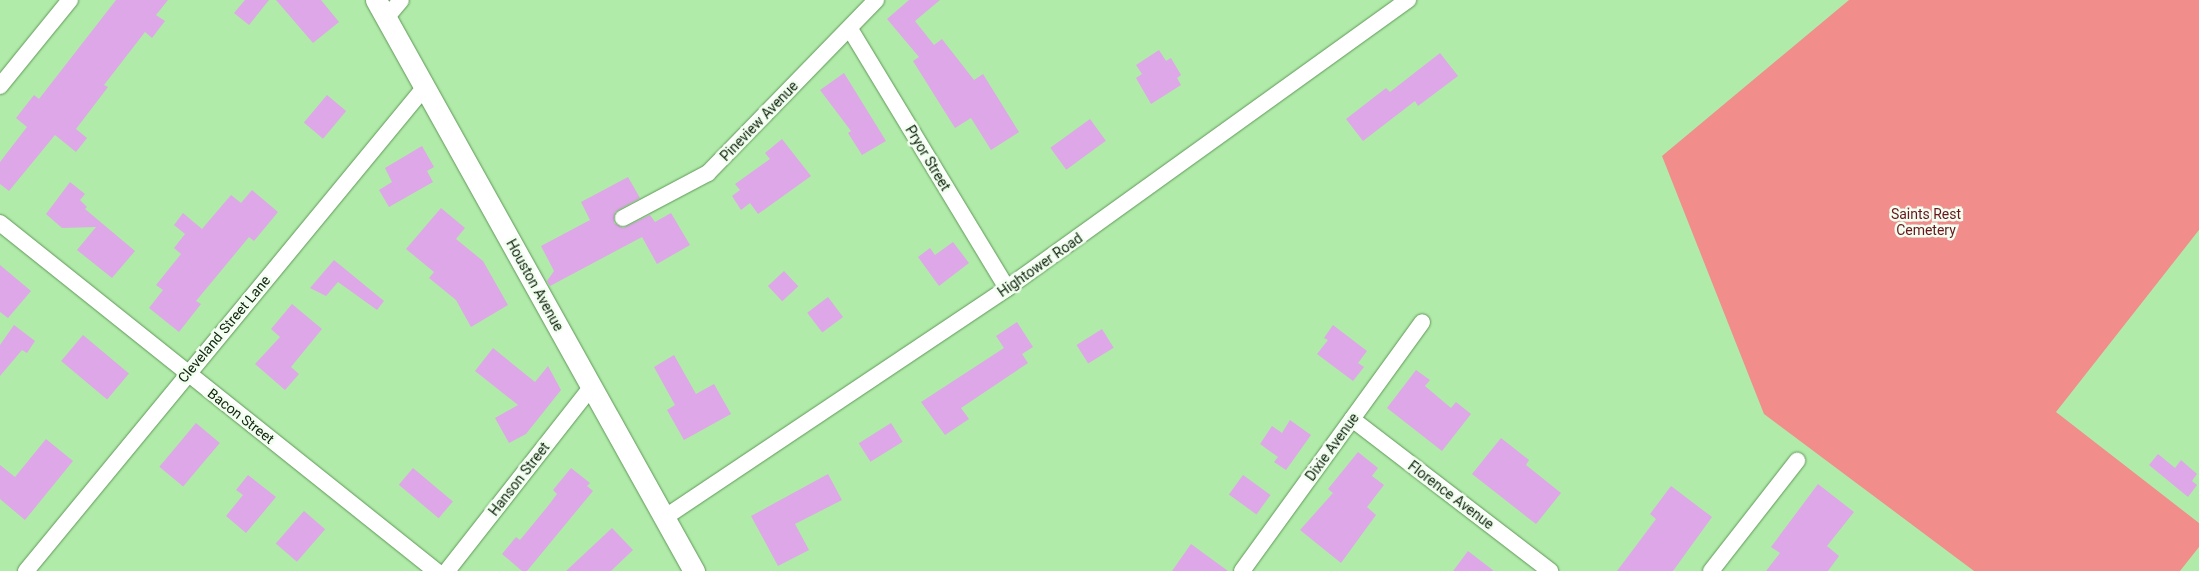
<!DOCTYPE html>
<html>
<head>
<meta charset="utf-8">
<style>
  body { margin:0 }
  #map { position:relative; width:2199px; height:571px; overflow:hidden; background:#b1eba9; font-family:Roboto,sans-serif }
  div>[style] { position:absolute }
  .green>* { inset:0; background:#f18e8b }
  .building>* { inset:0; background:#dea7e7; transform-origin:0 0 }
  .roads { filter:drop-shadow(0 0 1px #60975a) drop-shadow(0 0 1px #60975a) }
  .minor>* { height:16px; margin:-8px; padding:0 8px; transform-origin:8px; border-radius:8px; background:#fff }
  .tertiary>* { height:21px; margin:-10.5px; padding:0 10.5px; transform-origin:10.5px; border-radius:10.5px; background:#fff }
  span { translate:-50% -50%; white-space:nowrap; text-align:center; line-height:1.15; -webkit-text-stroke:5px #f2fef0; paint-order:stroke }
  .street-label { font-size:14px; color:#0d240b }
  .park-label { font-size:14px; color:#6a151c }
</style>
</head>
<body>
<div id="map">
  <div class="green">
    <div style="clip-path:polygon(1849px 0,2199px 0,2199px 230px,2056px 412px,2199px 523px,2199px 547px,2180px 571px,1974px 571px,1764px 414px,1662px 156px)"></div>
  </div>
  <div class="building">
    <div style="clip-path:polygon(116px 0,168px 0,156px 15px,165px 21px,152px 38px,145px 32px,104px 85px,108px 87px,76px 129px,87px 138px,76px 152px,55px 135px,9px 191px,0 184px,0 162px,27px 127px,16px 118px,34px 95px,39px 99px)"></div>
    <div style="clip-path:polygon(245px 0,269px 0,249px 25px,234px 13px)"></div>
    <div style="clip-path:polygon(276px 0,321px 0,339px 22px,313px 43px)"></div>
    <div style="clip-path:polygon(909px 0,940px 0,915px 21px,934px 45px,942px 39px,974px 80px,983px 74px,1019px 132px,991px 150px,971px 118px,955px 128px,913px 61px,919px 57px,887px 19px)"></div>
    <div style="clip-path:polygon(1159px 50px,1166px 61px,1171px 58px,1181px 75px,1177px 78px,1181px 85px,1151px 104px,1136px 78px,1142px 74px,1136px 65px)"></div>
    <div style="clip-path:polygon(1440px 53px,1458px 76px,1418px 106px,1415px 101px,1363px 141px,1346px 119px,1386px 88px,1390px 92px)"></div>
    <div style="clip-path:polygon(844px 73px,886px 141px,862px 155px,848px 133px,851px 131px,820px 90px)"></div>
    <div style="left:327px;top:95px;width:25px;height:36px;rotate:40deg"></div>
    <div style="left:1090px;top:119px;width:27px;height:49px;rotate:54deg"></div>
    <div style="clip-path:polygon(782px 139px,811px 176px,758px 214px,750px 203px,741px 210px,732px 196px,740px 190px,735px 184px,770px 159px,765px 153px)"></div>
    <div style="clip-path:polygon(422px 146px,434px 167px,427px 171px,433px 182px,389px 207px,379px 190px,392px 182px,385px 168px)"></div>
    <div style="clip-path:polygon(628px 177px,640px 198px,615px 212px,614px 223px,623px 228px,650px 215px,655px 222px,671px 213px,690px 245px,657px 264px,642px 237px,550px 286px,547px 281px,554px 271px,541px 246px,590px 220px,581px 202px)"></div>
    <div style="clip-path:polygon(70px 182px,85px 194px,80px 200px,87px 207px,85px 209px,135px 251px,112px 278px,77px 250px,96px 227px,62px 228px,46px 214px)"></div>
    <div style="clip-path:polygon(252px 190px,278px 212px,254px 241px,249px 237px,196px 301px,201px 304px,179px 332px,149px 308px,163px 290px,156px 285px,181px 254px,174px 248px,185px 234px,174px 225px,183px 213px,202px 229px,231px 195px,241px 203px)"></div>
    <div style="clip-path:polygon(441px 208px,465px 228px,456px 239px,483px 261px,508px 305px,471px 327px,456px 300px,429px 278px,434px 272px,406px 249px)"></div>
    <div style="clip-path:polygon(953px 242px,969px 263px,939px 286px,918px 257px,930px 248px,935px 255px)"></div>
    <div style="clip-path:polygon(334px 260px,384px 301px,377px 310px,338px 282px,326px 296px,310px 288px)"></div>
    <div style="clip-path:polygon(0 265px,31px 291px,8px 318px,0 312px)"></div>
    <div style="left:784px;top:271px;width:21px;height:22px;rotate:47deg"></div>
    <div style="left:828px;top:297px;width:25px;height:26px;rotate:53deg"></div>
    <div style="clip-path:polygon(292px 304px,322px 329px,291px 367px,299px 374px,285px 390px,255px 364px,280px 337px,271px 329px)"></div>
    <div style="clip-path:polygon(1017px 322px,1033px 347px,1022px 354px,1028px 363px,961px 408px,969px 419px,945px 435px,921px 402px,1004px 348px,996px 336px)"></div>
    <div style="clip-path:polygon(14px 325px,35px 341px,27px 353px,22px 350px,0 376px,0 345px)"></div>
    <div style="clip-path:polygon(1333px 325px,1367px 351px,1358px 363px,1364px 367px,1353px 381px,1317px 354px,1328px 340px,1324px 338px)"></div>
    <div style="left:1102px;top:329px;width:22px;height:30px;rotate:58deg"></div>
    <div style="left:83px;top:335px;width:60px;height:34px;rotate:40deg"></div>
    <div style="clip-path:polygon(493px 348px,535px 382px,548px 366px,561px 390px,526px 434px,509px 443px,495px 418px,518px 405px,475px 371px)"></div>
    <div style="clip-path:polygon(674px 355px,696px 394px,714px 384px,731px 414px,684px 440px,667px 410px,675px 405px,654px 367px)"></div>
    <div style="clip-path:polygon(1416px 370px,1430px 380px,1425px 386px,1451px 408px,1456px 402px,1471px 414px,1442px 451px,1387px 408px)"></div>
    <div style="clip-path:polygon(1290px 420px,1311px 435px,1286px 470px,1274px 462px,1278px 457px,1260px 444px,1272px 426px,1282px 433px)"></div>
    <div style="left:196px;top:423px;width:31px;height:57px;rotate:40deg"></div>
    <div style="left:891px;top:423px;width:22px;height:38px;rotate:58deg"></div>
    <div style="clip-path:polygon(1501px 438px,1529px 460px,1526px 465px,1561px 493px,1536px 524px,1472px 474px)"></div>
    <div style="clip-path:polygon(46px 439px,73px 461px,25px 520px,0 499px,0 465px,15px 477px)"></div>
    <div style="clip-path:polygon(1358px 452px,1378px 468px,1372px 476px,1384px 485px,1367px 507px,1376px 515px,1341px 563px,1300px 530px,1333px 493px,1328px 489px)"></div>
    <div style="clip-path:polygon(2158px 454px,2175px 468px,2181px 460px,2197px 474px,2192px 481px,2197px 485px,2188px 497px,2149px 465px)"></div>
    <div style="left:413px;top:468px;width:52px;height:22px;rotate:40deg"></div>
    <div style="clip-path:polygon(571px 468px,590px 483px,587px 486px,593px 491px,527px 571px,522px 571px,502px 554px,516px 537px,520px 540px,548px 506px,557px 494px,553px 490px)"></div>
    <div style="clip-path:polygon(828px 474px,842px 500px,795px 524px,809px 550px,778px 566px,751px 516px)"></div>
    <div style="clip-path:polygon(248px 475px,276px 497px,246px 533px,226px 516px,243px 495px,236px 490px)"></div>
    <div style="left:1243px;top:475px;width:34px;height:24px;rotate:36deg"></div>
    <div style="clip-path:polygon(1818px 484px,1854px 512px,1827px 546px,1839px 556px,1828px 571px,1766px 571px,1780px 553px,1771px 547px)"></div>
    <div style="clip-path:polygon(1671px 486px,1712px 517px,1673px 571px,1617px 571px,1656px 519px,1650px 514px)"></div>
    <div style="left:304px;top:511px;width:28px;height:43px;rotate:41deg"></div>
    <div style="clip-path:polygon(612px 528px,633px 550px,611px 571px,566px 571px)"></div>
    <div style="clip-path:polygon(1191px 544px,1228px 571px,1172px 571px)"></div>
    <div style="clip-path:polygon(1468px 551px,1494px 571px,1453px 571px)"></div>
  </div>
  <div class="roads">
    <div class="minor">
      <div style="left:386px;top:18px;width:23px;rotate:-50deg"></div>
      <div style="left:850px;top:29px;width:303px;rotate:58.8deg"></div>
      <div style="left:0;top:86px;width:111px;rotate:-50.9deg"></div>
      <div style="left:623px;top:218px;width:96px;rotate:-27.9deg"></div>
      <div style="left:708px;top:173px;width:241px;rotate:-45.8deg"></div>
      <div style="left:0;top:223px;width:558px;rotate:38.6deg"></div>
      <div style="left:1352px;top:419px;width:250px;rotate:37.5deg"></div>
      <div style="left:664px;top:518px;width:413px;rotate:-33.8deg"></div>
      <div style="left:1007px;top:288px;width:494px;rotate:-35.7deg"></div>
      <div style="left:26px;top:571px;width:626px;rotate:-50.51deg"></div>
      <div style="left:447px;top:571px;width:235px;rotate:-51.9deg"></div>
      <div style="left:1242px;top:571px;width:307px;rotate:-54.1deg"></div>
      <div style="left:1711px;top:571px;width:140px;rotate:-52deg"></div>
    </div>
    <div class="tertiary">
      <div style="left:376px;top:0;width:654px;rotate:60.89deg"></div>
    </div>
  </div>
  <div class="street-label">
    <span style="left:759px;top:121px;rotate:-46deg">Pineview Avenue</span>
    <span style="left:928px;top:158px;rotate:59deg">Pryor Street</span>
    <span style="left:1040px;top:265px;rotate:-35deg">Hightower Road</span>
    <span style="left:535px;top:285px;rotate:61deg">Houston Avenue</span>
    <span style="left:224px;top:329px;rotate:-50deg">Cleveland Street Lane</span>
    <span style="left:241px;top:416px;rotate:38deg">Bacon Street</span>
    <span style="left:1332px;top:447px;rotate:-54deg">Dixie Avenue</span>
    <span style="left:519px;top:479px;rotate:-52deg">Hanson Street</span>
    <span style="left:1451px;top:495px;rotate:37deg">Florence Avenue</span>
  </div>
  <div class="park-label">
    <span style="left:1926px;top:222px">Saints Rest<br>Cemetery</span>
  </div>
</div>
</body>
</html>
